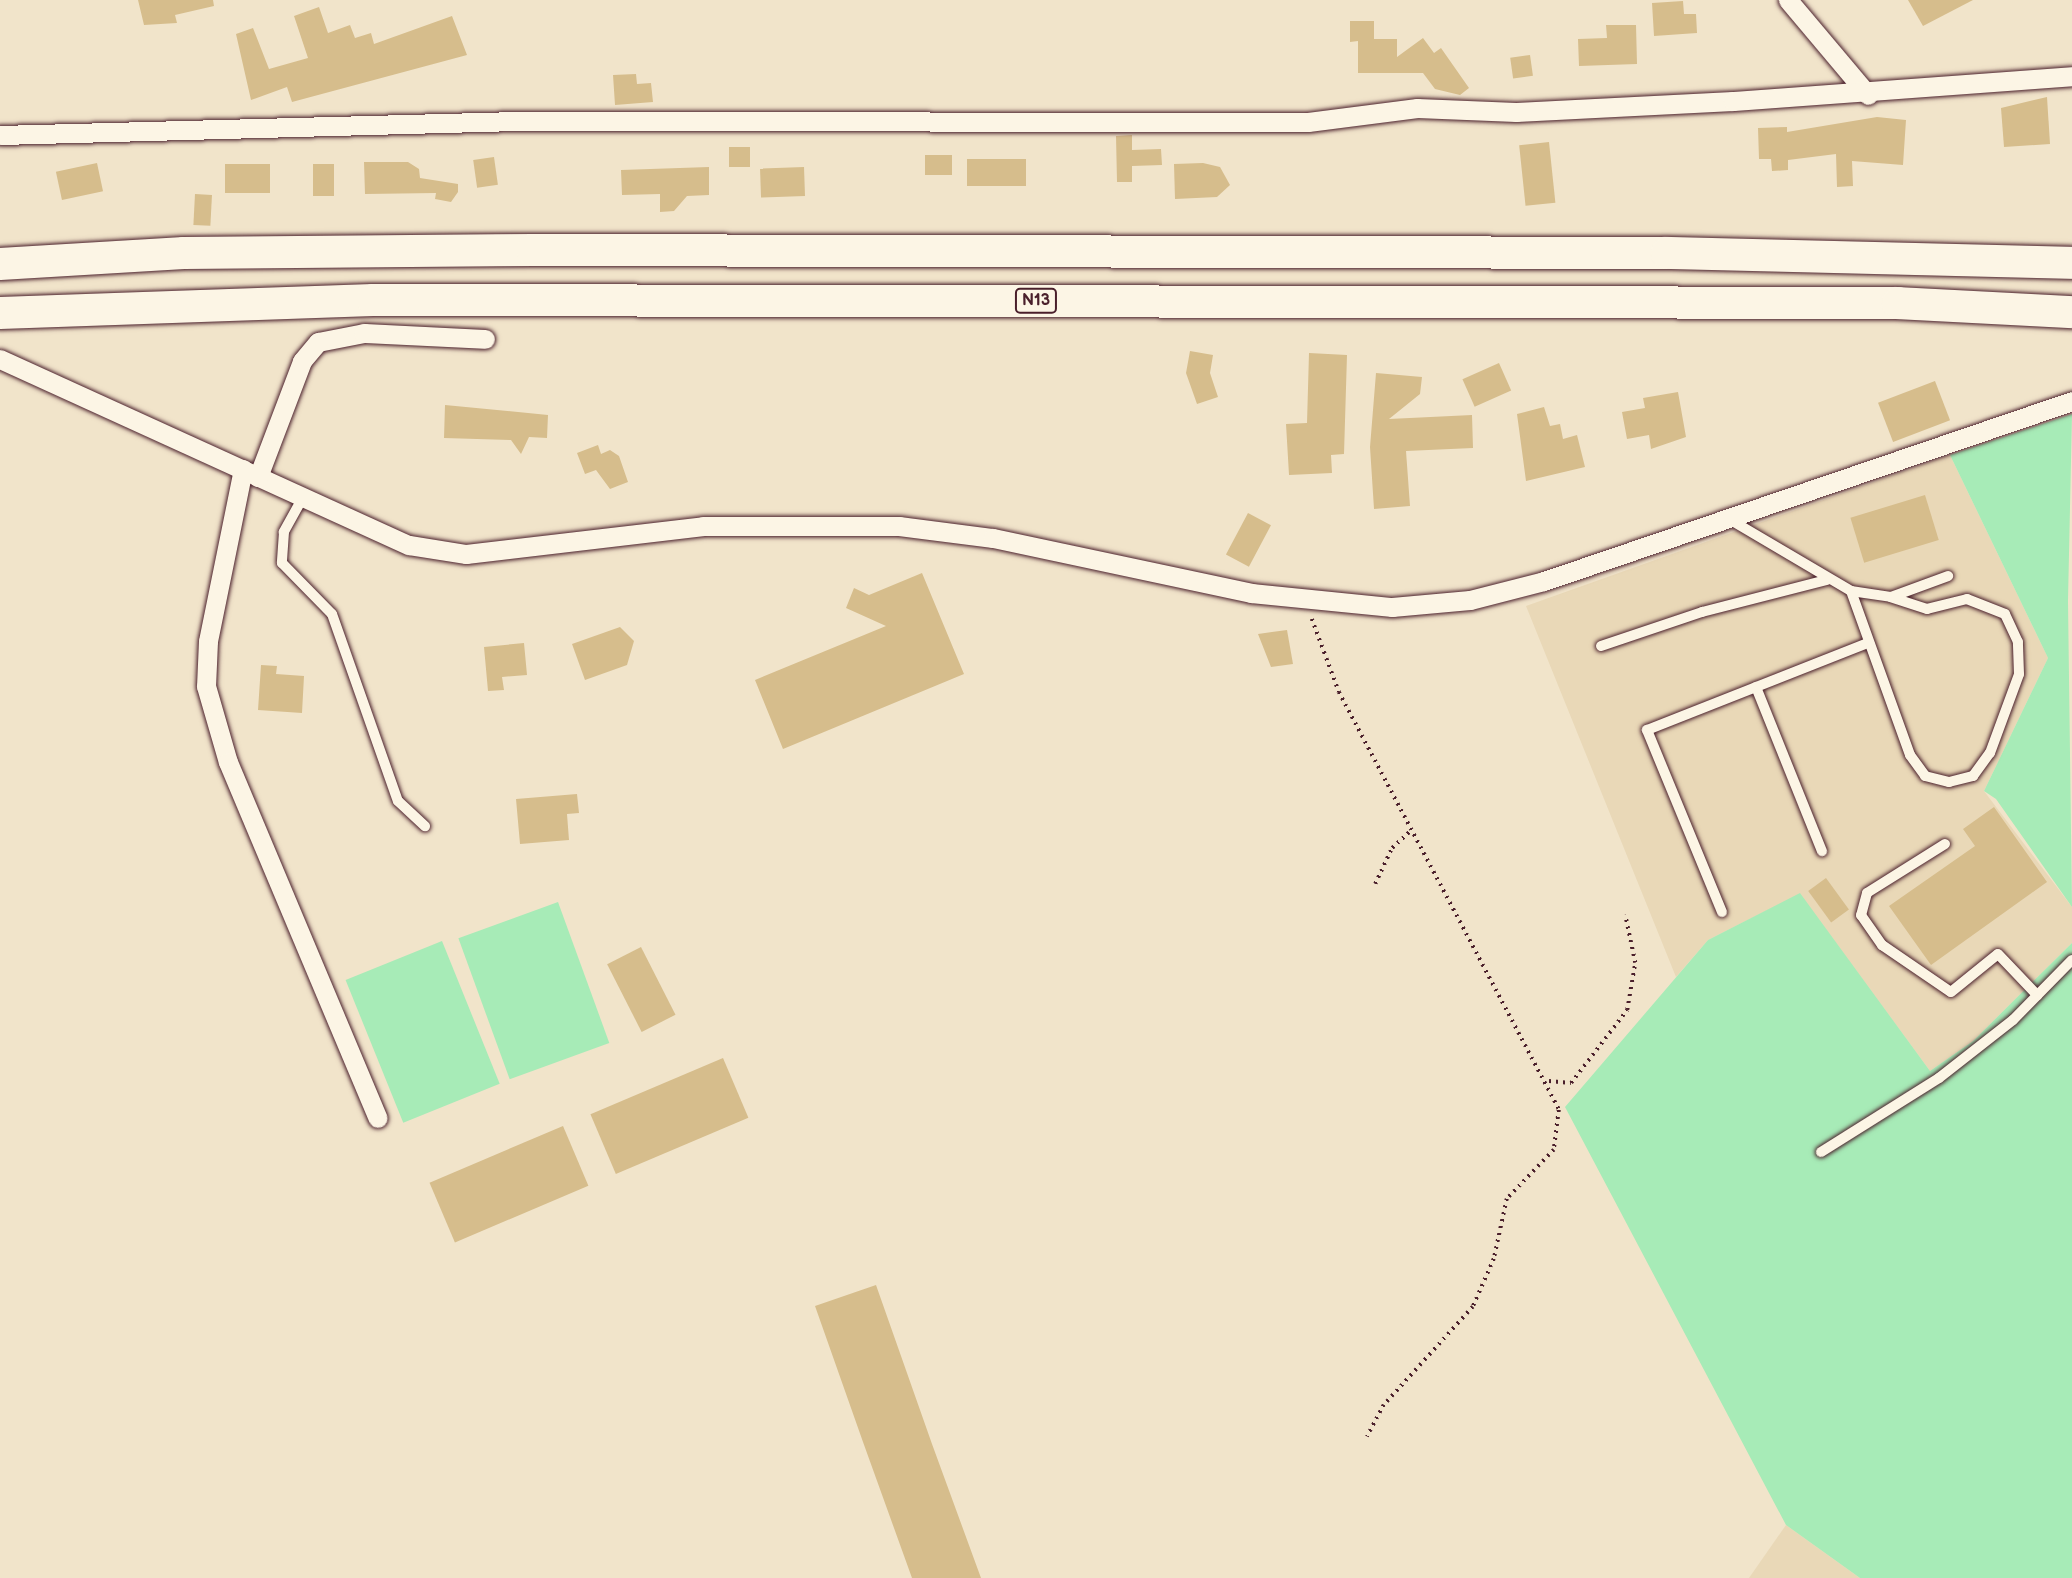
<!DOCTYPE html>
<html>
<head>
<meta charset="utf-8">
<style>
  body { margin:0 }
  #map { position:relative; width:2072px; height:1578px; overflow:hidden; background:#f1e4ca; font-family:"Balsamiq Sans",sans-serif }
  div>[style] { position:absolute }
  .built>* { inset:0; background:#e9d8b7 }
  .green>* { inset:0; background:#a7ebb7; transform-origin:0 0 }
  .building>* { inset:0; background:#d6bd8c; transform-origin:0 0 }
  .path>* { height:3.5px; margin-top:-1.75px; transform-origin:0; background:repeating-linear-gradient(90deg,#4a1f2b 0 2px,transparent 0 7px) }
  .roads { filter:drop-shadow(0 0 2px #4a1f2b) drop-shadow(0 0 2px #4a1f2b) }
  .service>* { height:10px; margin:-5px; padding:0 5px; transform-origin:5px; border-radius:5px; background:#fcf5e5 }
  .minor>* { height:19px; margin:-9.5px; padding:0 9.5px; transform-origin:9.5px; border-radius:9.5px; background:#fcf5e5 }
  .trunk>* { height:32px; margin:-16px; padding:0 16px; transform-origin:16px; border-radius:16px; background:#fcf5e5 }
  span { translate:-50% -50%; white-space:nowrap; text-align:center; line-height:1.15; -webkit-text-stroke:7px #fcf5e5; paint-order:stroke }
  .shield-label span { padding:2px 5px; background:#fcf5e5; border:2px solid; border-radius:5px; -webkit-text-stroke-width:0 }
  .shield-label { font-size:16px; color:#4a1f2b; font-weight:700 }
</style>
</head>
<body>
<div id="map">
  <div class="built">
    <div style="clip-path:polygon(1950px 455px,2048px 658px,1984px 791px,2072px 907px,2072px 943px,1973px 1041px,1930px 1071px,1800px 894px,1708px 940px,1676px 977px,1526px 606px)"></div>
    <div style="clip-path:polygon(1786px 1525px,1860px 1578px,1749px 1578px)"></div>
  </div>
  <div class="green">
    <div style="clip-path:polygon(2072px 414px,2068px 601px,2072px 907px,1996px 799px,1984px 791px,2048px 658px,1950px 455px)"></div>
    <div style="clip-path:polygon(1800px 893px,1930px 1071px,1973px 1041px,2072px 943px,2072px 1578px,1860px 1578px,1786px 1525px,1565px 1107px,1708px 940px)"></div>
    <div style="left:558px;top:902px;width:150px;height:106px;rotate:70deg"></div>
    <div style="left:442px;top:941px;width:154px;height:104px;rotate:68deg"></div>
  </div>
  <div class="building">
    <div style="clip-path:polygon(138px 0,213px 0,214px 6px,175px 15px,177px 23px,144px 25px)"></div>
    <div style="clip-path:polygon(1908px 0,1973px 0,1923px 26px)"></div>
    <div style="clip-path:polygon(1683px 1px,1684px 14px,1696px 14px,1697px 33px,1654px 36px,1652px 3px)"></div>
    <div style="clip-path:polygon(319px 7px,328px 33px,350px 25px,355px 38px,371px 33px,374px 44px,452px 16px,467px 55px,292px 102px,287px 87px,251px 100px,236px 34px,253px 28px,269px 69px,308px 58px,294px 16px)"></div>
    <div style="clip-path:polygon(1350px 21px,1374px 21px,1374px 39px,1397px 39px,1397px 57px,1423px 38px,1434px 53px,1441px 48px,1469px 88px,1460px 95px,1435px 89px,1423px 73px,1358px 73px,1358px 41px,1350px 42px)"></div>
    <div style="clip-path:polygon(1606px 25px,1636px 25px,1637px 64px,1579px 66px,1578px 39px,1607px 38px)"></div>
    <div style="left:1530px;top:55px;width:21px;height:20px;rotate:82deg"></div>
    <div style="clip-path:polygon(636px 74px,637px 84px,651px 83px,653px 102px,615px 105px,613px 75px)"></div>
    <div style="clip-path:polygon(2047px 97px,2050px 144px,2004px 147px,2001px 108px)"></div>
    <div style="clip-path:polygon(1877px 117px,1906px 120px,1903px 165px,1852px 161px,1853px 186px,1837px 187px,1836px 154px,1788px 160px,1788px 170px,1772px 171px,1771px 159px,1759px 159px,1758px 128px,1787px 127px,1787px 132px)"></div>
    <div style="clip-path:polygon(1132px 135px,1132px 150px,1161px 149px,1162px 165px,1132px 166px,1132px 182px,1117px 182px,1116px 136px)"></div>
    <div style="left:1549px;top:142px;width:61px;height:30px;rotate:84deg"></div>
    <div style="left:729px;top:147px;width:21px;height:20px"></div>
    <div style="left:925px;top:155px;width:27px;height:20px"></div>
    <div style="left:494px;top:157px;width:28px;height:21px;rotate:82deg"></div>
    <div style="left:1026px;top:159px;width:27px;height:59px;rotate:90deg"></div>
    <div style="clip-path:polygon(364px 162px,408px 162px,419px 169px,420px 178px,458px 184px,458px 192px,451px 202px,435px 199px,436px 193px,365px 194px)"></div>
    <div style="left:97px;top:163px;width:29px;height:42px;rotate:78deg"></div>
    <div style="clip-path:polygon(1203px 163px,1220px 167px,1230px 185px,1217px 197px,1175px 199px,1174px 164px)"></div>
    <div style="left:225px;top:164px;width:45px;height:29px"></div>
    <div style="left:313px;top:164px;width:21px;height:32px"></div>
    <div style="clip-path:polygon(709px 167px,709px 195px,687px 196px,674px 211px,660px 212px,660px 194px,622px 195px,621px 170px)"></div>
    <div style="left:804px;top:167px;width:29px;height:44px;rotate:88deg"></div>
    <div style="left:195px;top:194px;width:17px;height:31px;rotate:3deg"></div>
    <div style="clip-path:polygon(1190px 351px,1213px 355px,1210px 373px,1218px 397px,1197px 404px,1186px 373px)"></div>
    <div style="clip-path:polygon(1309px 353px,1347px 355px,1344px 454px,1331px 455px,1332px 473px,1289px 475px,1286px 424px,1307px 423px)"></div>
    <div style="left:1499px;top:363px;width:30px;height:40px;rotate:66deg"></div>
    <div style="clip-path:polygon(1376px 373px,1422px 377px,1420px 394px,1389px 419px,1472px 415px,1473px 448px,1406px 451px,1410px 506px,1374px 509px,1370px 447px)"></div>
    <div style="left:1935px;top:381px;width:42px;height:61px;rotate:69deg"></div>
    <div style="clip-path:polygon(1678px 392px,1686px 437px,1651px 449px,1649px 435px,1627px 439px,1622px 412px,1645px 408px,1643px 398px)"></div>
    <div style="clip-path:polygon(445px 405px,548px 415px,547px 438px,529px 437px,521px 454px,511px 440px,444px 438px)"></div>
    <div style="clip-path:polygon(1544px 407px,1550px 426px,1560px 424px,1563px 439px,1577px 435px,1585px 467px,1526px 481px,1517px 414px)"></div>
    <div style="clip-path:polygon(598px 445px,601px 454px,610px 450px,619px 456px,628px 482px,610px 489px,596px 470px,585px 474px,577px 453px)"></div>
    <div style="left:1925px;top:495px;width:47px;height:78px;rotate:73deg"></div>
    <div style="left:1248px;top:513px;width:26px;height:47px;rotate:28deg"></div>
    <div style="clip-path:polygon(922px 573px,964px 674px,783px 749px,755px 680px,886px 626px,846px 608px,854px 588px,869px 595px)"></div>
    <div style="clip-path:polygon(620px 627px,634px 641px,627px 665px,585px 680px,572px 644px)"></div>
    <div style="clip-path:polygon(1287px 630px,1293px 664px,1271px 667px,1258px 634px)"></div>
    <div style="clip-path:polygon(524px 643px,527px 675px,502px 677px,504px 690px,488px 691px,484px 647px)"></div>
    <div style="clip-path:polygon(261px 665px,277px 666px,276px 674px,304px 676px,302px 713px,258px 710px)"></div>
    <div style="clip-path:polygon(577px 794px,579px 813px,567px 814px,569px 840px,520px 844px,516px 799px)"></div>
    <div style="clip-path:polygon(1994px 807px,2047px 882px,1931px 965px,1889px 906px,1975px 846px,1963px 829px)"></div>
    <div style="left:1826px;top:878px;width:39px;height:22px;rotate:54deg"></div>
    <div style="left:641px;top:947px;width:76px;height:38px;rotate:63deg"></div>
    <div style="left:723px;top:1058px;width:65px;height:144px;rotate:67deg"></div>
    <div style="left:563px;top:1126px;width:65px;height:145px;rotate:67deg"></div>
    <div style="clip-path:polygon(876px 1285px,932px 1444px,981px 1578px,912px 1578px,863px 1442px,815px 1306px)"></div>
  </div>
  <div class="path">
    <div style="left:1312px;top:619px;width:78px;rotate:69.7deg"></div>
    <div style="left:1339px;top:692px;width:472px;rotate:62.2deg"></div>
    <div style="left:1559px;top:1110px;width:40px;rotate:97.1deg"></div>
    <div style="left:1554px;top:1150px;width:68px;rotate:133.8deg"></div>
    <div style="left:1507px;top:1199px;width:61px;rotate:102.2deg"></div>
    <div style="left:1494px;top:1259px;width:52px;rotate:113.6deg"></div>
    <div style="left:1473px;top:1307px;width:132px;rotate:132.2deg"></div>
    <div style="left:1384px;top:1405px;width:36px;rotate:118deg"></div>
    <div style="left:1375px;top:884px;width:40px;rotate:-65deg"></div>
    <div style="left:1392px;top:848px;width:26px;rotate:-43deg"></div>
    <div style="left:1549px;top:1081px;width:22px;rotate:5deg"></div>
    <div style="left:1571px;top:1083px;width:92px;rotate:-52.5deg"></div>
    <div style="left:1627px;top:1010px;width:48px;rotate:-80.3deg"></div>
    <div style="left:1635px;top:963px;width:49px;rotate:-101.8deg"></div>
  </div>
  <div class="roads">
    <div class="service">
      <div style="left:302px;top:499px;width:38px;rotate:119deg"></div>
      <div style="left:284px;top:532px;width:31px;rotate:94deg"></div>
      <div style="left:282px;top:563px;width:71px;rotate:45.6deg"></div>
      <div style="left:332px;top:614px;width:198px;rotate:70.6deg"></div>
      <div style="left:398px;top:801px;width:37px;rotate:43deg"></div>
      <div style="left:1729px;top:519px;width:142px;rotate:30.5deg"></div>
      <div style="left:1851px;top:591px;width:40px;rotate:8.5deg"></div>
      <div style="left:1891px;top:597px;width:61px;rotate:-20.2deg"></div>
      <div style="left:1851px;top:591px;width:174px;rotate:70.2deg"></div>
      <div style="left:1910px;top:755px;width:26px;rotate:54deg"></div>
      <div style="left:1925px;top:776px;width:25px;rotate:14deg"></div>
      <div style="left:1949px;top:782px;width:25px;rotate:-14deg"></div>
      <div style="left:1973px;top:776px;width:29px;rotate:-54deg"></div>
      <div style="left:1990px;top:753px;width:84px;rotate:-69.8deg"></div>
      <div style="left:2019px;top:674px;width:32px;rotate:-92deg"></div>
      <div style="left:2018px;top:642px;width:31px;rotate:-115deg"></div>
      <div style="left:2005px;top:614px;width:41px;rotate:-158.5deg"></div>
      <div style="left:1967px;top:599px;width:41px;rotate:166deg"></div>
      <div style="left:1927px;top:609px;width:38px;rotate:-162deg"></div>
      <div style="left:1601px;top:646px;width:107px;rotate:-18.6deg"></div>
      <div style="left:1702px;top:612px;width:129px;rotate:-14.4deg"></div>
      <div style="left:1756px;top:687px;width:177px;rotate:68.1deg"></div>
      <div style="left:1945px;top:844px;width:92px;rotate:147.9deg"></div>
      <div style="left:1867px;top:893px;width:23px;rotate:105deg"></div>
      <div style="left:1861px;top:915px;width:37px;rotate:55deg"></div>
      <div style="left:1882px;top:945px;width:83px;rotate:34.3deg"></div>
      <div style="left:1951px;top:992px;width:60px;rotate:-39deg"></div>
      <div style="left:1998px;top:954px;width:57px;rotate:46.4deg"></div>
      <div style="left:1722px;top:912px;width:197px;rotate:-112.4deg"></div>
      <div style="left:1647px;top:730px;width:238px;rotate:-21.5deg"></div>
      <div style="left:1821px;top:1152px;width:139px;rotate:-32.1deg"></div>
      <div style="left:1939px;top:1078px;width:94px;rotate:-38.1deg"></div>
      <div style="left:2013px;top:1020px;width:84px;rotate:-45.5deg"></div>
    </div>
    <div class="minor">
      <div style="left:1788px;top:0;width:124px;rotate:49.9deg"></div>
      <div style="left:0;top:135px;width:517px;rotate:-1.55deg"></div>
      <div style="left:517px;top:121px;width:791px;rotate:0.07deg"></div>
      <div style="left:1308px;top:122px;width:110px;rotate:-7.3deg"></div>
      <div style="left:1417px;top:108px;width:99px;rotate:2.3deg"></div>
      <div style="left:1516px;top:112px;width:217px;rotate:-2.9deg"></div>
      <div style="left:1733px;top:101px;width:340px;rotate:-4.2deg"></div>
      <div style="left:0;top:359px;width:449px;rotate:24.5deg"></div>
      <div style="left:409px;top:545px;width:58px;rotate:9deg"></div>
      <div style="left:466px;top:554px;width:239px;rotate:-6.7deg"></div>
      <div style="left:703px;top:526px;width:196px"></div>
      <div style="left:899px;top:526px;width:95px;rotate:7.3deg"></div>
      <div style="left:993px;top:538px;width:264px;rotate:12deg"></div>
      <div style="left:1251px;top:593px;width:142px;rotate:5.7deg"></div>
      <div style="left:1392px;top:607px;width:78px;rotate:-5.1deg"></div>
      <div style="left:1470px;top:600px;width:76px;rotate:-14.4deg"></div>
      <div style="left:1544px;top:581px;width:558px;rotate:-18.82deg"></div>
      <div style="left:243px;top:469px;width:176px;rotate:101.5deg"></div>
      <div style="left:208px;top:641px;width:45px;rotate:92.5deg"></div>
      <div style="left:206px;top:686px;width:79px;rotate:73.9deg"></div>
      <div style="left:228px;top:762px;width:386px;rotate:67.2deg"></div>
      <div style="left:258px;top:477px;width:124px;rotate:-69.2deg"></div>
      <div style="left:302px;top:361px;width:25px;rotate:-50deg"></div>
      <div style="left:318px;top:342px;width:47px;rotate:-11.1deg"></div>
      <div style="left:364px;top:333px;width:121px;rotate:2.8deg"></div>
    </div>
    <div class="trunk">
      <div style="left:0;top:264px;width:184px;rotate:-3.4deg"></div>
      <div style="left:184px;top:253px;width:349px;rotate:-0.5deg"></div>
      <div style="left:533px;top:250px;width:1134px;rotate:0.15deg"></div>
      <div style="left:1667px;top:253px;width:405px;rotate:1.4deg"></div>
      <div style="left:0;top:313px;width:373px;rotate:-2deg"></div>
      <div style="left:373px;top:300px;width:1525px;rotate:0.11deg"></div>
      <div style="left:1898px;top:303px;width:174px;rotate:3deg"></div>
    </div>
  </div>
  <div class="shield-label">
    <span style="left:1036px;top:301px">N13</span>
  </div>
</div>
</body>
</html>
